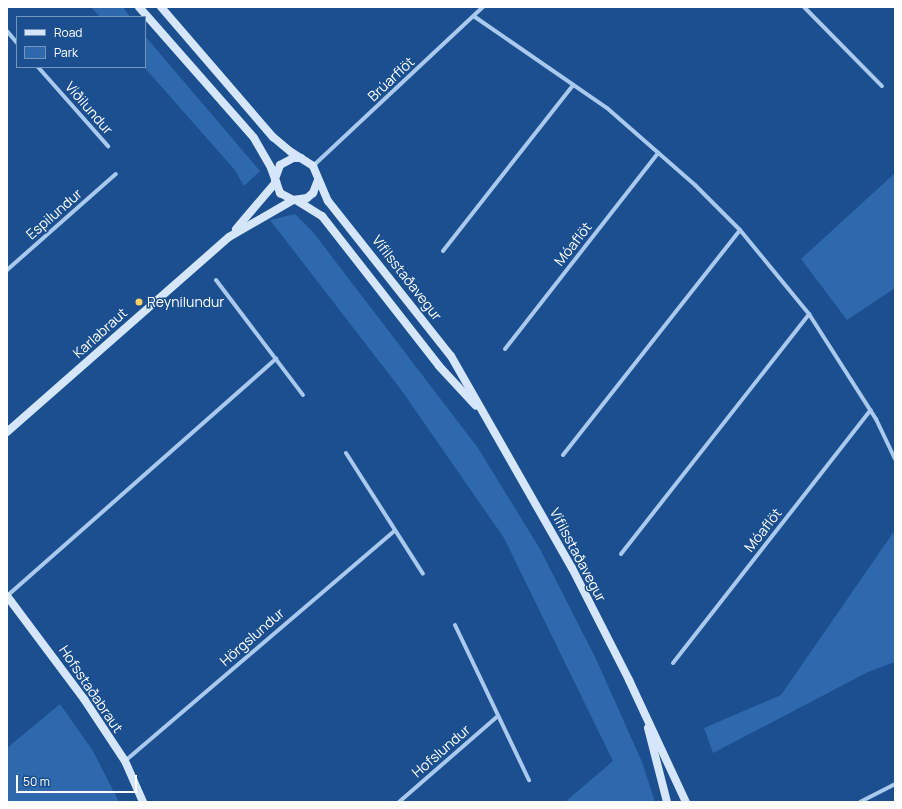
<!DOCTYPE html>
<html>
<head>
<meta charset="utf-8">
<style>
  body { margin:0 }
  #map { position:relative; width:902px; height:809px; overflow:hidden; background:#1b4f8f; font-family:Manrope,sans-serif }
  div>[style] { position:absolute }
  .green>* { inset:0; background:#2e69ad }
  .street>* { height:4px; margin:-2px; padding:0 2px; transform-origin:2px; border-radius:2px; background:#a9c9ee }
  .secondary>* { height:8px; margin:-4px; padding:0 4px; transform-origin:4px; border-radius:4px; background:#d6e6fa }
  .dots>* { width:11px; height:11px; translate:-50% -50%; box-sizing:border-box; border:2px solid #1b4f8f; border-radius:50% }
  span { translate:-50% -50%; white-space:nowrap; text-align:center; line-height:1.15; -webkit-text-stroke:3px #1b4f8f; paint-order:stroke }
  .street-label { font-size:14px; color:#fff }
  .poi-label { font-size:14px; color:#fff }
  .left { translate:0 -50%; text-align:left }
  .frame { position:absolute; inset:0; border:8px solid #fff; pointer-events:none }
  .legend { position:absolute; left:16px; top:16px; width:130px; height:52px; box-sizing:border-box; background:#1b4f8f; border:1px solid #7695bc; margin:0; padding:5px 7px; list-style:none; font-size:12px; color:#fff }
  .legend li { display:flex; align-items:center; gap:8px; height:20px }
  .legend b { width:20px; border:1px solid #7695bc }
  .scale { position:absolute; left:16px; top:775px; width:121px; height:18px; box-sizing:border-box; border:2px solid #fff; border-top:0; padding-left:5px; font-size:12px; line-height:14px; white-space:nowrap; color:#fff; -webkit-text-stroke:3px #1b4f8f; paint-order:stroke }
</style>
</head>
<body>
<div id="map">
  <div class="green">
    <div style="clip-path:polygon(91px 7px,123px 7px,130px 17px,100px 17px)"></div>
    <div style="clip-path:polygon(145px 36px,260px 171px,244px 186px,234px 169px,144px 67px)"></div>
    <div style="clip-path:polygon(895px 173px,895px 288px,847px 320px,801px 259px)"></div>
    <div style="clip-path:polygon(295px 214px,313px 232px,478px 448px,540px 549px,596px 659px,642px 762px,655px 802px,565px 802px,613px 761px,504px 538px,402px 391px,270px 220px)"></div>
    <div style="clip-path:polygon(895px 530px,895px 662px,868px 672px,713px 753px,704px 728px,781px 695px)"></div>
    <div style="clip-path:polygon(60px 704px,93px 751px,119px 802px,7px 802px,7px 748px)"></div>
  </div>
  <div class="street">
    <div style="left:804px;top:7px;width:111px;rotate:45.4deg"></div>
    <div style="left:475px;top:17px;width:160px;rotate:34.6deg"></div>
    <div style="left:607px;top:108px;width:117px;rotate:41.2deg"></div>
    <div style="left:695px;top:185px;width:64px;rotate:45deg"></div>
    <div style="left:740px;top:230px;width:109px;rotate:50.6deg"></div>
    <div style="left:809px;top:314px;width:125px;rotate:57.5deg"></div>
    <div style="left:876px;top:419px;width:44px;rotate:64.6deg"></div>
    <div style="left:7px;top:31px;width:16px;rotate:50deg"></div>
    <div style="left:38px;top:67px;width:106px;rotate:48.5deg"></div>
    <div style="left:313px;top:166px;width:233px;rotate:-43.1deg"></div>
    <div style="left:443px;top:251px;width:211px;rotate:-51.9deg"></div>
    <div style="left:7px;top:270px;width:145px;rotate:-41.4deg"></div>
    <div style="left:216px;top:280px;width:144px;rotate:52.9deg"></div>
    <div style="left:505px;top:349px;width:249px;rotate:-52deg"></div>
    <div style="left:346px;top:453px;width:143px;rotate:57.5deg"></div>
    <div style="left:563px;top:455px;width:286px;rotate:-51.8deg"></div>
    <div style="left:621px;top:554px;width:305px;rotate:-51.9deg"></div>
    <div style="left:7px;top:596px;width:359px;rotate:-41.4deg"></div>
    <div style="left:455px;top:625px;width:172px;rotate:64.5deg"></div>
    <div style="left:673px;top:663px;width:321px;rotate:-52deg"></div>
    <div style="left:125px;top:761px;width:355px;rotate:-40.5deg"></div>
    <div style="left:399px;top:802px;width:131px;rotate:-41deg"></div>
    <div style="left:860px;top:802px;width:39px;rotate:-27deg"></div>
  </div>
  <div class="secondary">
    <div style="left:139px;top:7px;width:174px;rotate:48.7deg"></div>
    <div style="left:254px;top:138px;width:34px;rotate:60deg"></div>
    <div style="left:271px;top:168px;width:27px;rotate:70deg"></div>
    <div style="left:280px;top:193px;width:15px;rotate:28deg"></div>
    <div style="left:293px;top:200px;width:14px;rotate:-8deg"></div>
    <div style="left:307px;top:198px;width:8px;rotate:-40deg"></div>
    <div style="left:313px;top:193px;width:14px;rotate:-69deg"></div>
    <div style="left:161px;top:7px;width:172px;rotate:49.3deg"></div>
    <div style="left:273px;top:137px;width:23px;rotate:40deg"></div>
    <div style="left:291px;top:152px;width:26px;rotate:32deg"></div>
    <div style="left:313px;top:166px;width:38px;rotate:67deg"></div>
    <div style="left:328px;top:201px;width:198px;rotate:51.6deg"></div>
    <div style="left:451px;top:356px;width:244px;rotate:60.3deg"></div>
    <div style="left:572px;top:568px;width:126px;rotate:63deg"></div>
    <div style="left:629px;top:680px;width:135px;rotate:65deg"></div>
    <div style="left:275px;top:179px;width:15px;rotate:-70deg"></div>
    <div style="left:280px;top:165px;width:15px;rotate:-28deg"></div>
    <div style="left:293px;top:158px;width:8px"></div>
    <div style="left:296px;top:200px;width:31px;rotate:32deg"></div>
    <div style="left:322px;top:216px;width:190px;rotate:52deg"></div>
    <div style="left:439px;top:366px;width:54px;rotate:47.2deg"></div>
    <div style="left:236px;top:229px;width:62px;rotate:-49.6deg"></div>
    <div style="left:7px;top:432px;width:295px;rotate:-41.3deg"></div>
    <div style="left:229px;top:237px;width:74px;rotate:-30deg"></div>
    <div style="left:7px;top:596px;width:129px;rotate:53.2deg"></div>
    <div style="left:84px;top:699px;width:74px;rotate:56.5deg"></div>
    <div style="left:125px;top:761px;width:45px;rotate:66.3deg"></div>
    <div style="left:648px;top:728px;width:76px;rotate:75.6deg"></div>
  </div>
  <div class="dots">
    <div style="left:139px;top:302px;background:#ffd166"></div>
  </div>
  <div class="street-label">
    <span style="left:391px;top:79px;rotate:-43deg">Brúarflöt</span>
    <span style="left:89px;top:108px;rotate:49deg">Víðilundur</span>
    <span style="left:54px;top:214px;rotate:-41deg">Espilundur</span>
    <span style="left:573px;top:244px;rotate:-52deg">Móaflöt</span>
    <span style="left:407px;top:278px;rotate:52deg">Vífilsstaðavegur</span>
    <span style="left:100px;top:333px;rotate:-42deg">Karlabraut</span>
    <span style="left:763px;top:530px;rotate:-52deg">Móaflöt</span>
    <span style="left:578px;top:555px;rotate:62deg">Vífilsstaðavegur</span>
    <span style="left:252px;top:637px;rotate:-41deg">Hörgslundur</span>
    <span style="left:91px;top:689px;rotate:56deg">Hofsstaðabraut</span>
    <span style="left:441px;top:751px;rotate:-41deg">Hofslundur</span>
  </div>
  <div class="poi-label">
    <span class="left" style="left:147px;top:302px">Reynilundur</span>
  </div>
  <div class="frame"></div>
  <ul class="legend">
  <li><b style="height:5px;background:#d6e6fa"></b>Road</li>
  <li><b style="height:11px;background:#2e69ad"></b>Park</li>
  </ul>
  <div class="scale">50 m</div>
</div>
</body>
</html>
